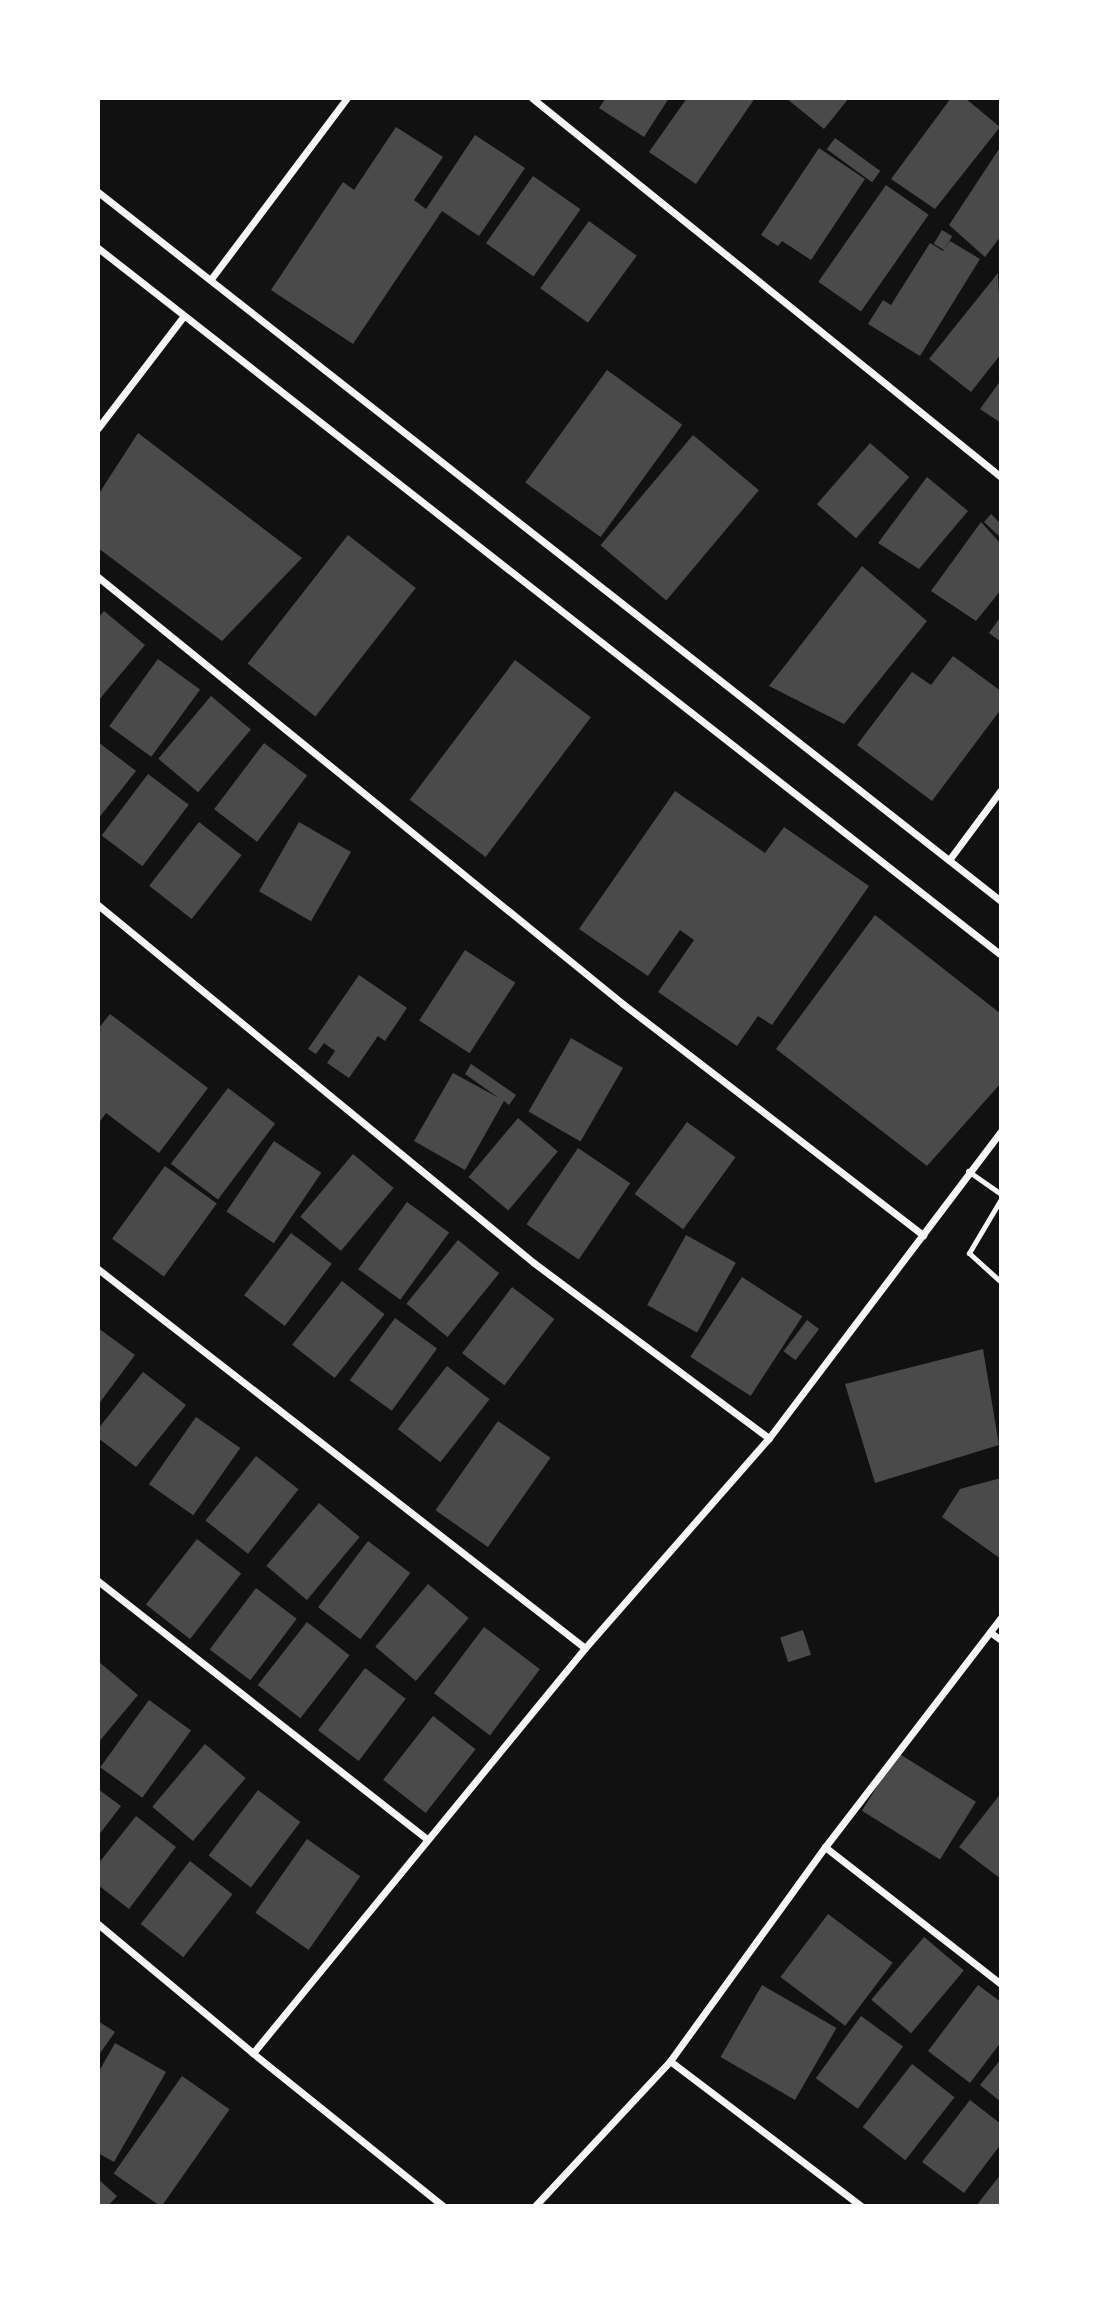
<!DOCTYPE html>
<html>
<head>
<meta charset="utf-8">
<style>
  body { margin:0 }
  #map { position:relative; width:1099px; height:2304px; overflow:hidden; background:#111; font-family:"Noto Sans",sans-serif }
  div>[style] { position:absolute }
  .building>* { inset:0; background:#4a4a4a; transform-origin:0 0 }
  .service>* { height:5px; margin:-2.5px; padding:0 2.5px; transform-origin:2.5px; border-radius:2.5px; background:#f5f5f5 }
  .minor>* { height:7px; margin:-3.5px; padding:0 3.5px; transform-origin:3.5px; border-radius:3.5px; background:#f5f5f5 }
  span { translate:-50% -50%; white-space:nowrap; text-align:center; line-height:1.15; -webkit-text-stroke:7px #fff; paint-order:stroke }
  .frame { position:absolute; inset:0; border:100px solid #fff; pointer-events:none }
</style>
</head>
<body>
<div id="map">
  <div class="building">
    <div style="clip-path:polygon(606px 98px,669px 98px,644px 137px,599px 108px)"></div>
    <div style="clip-path:polygon(687px 98px,755px 98px,696px 184px,649px 152px)"></div>
    <div style="clip-path:polygon(786px 98px,849px 98px,824px 129px)"></div>
    <div style="clip-path:polygon(951px 98px,965px 98px,1000px 127px,935px 209px,891px 179px)"></div>
    <div style="clip-path:polygon(396px 127px,443px 157px,414px 200px,426px 209px,475px 135px,525px 168px,479px 236px,442px 211px,353px 344px,271px 290px,343px 182px,354px 190px)"></div>
    <div style="left:835px;top:138px;width:56px;height:14px;rotate:36deg"></div>
    <div style="clip-path:polygon(1001px 146px,1001px 236px,985px 257px,949px 225px)"></div>
    <div style="clip-path:polygon(819px 148px,865px 179px,811px 260px,782px 241px,778px 246px,761px 235px)"></div>
    <div style="left:533px;top:176px;width:58px;height:82px;rotate:35deg"></div>
    <div style="left:886px;top:185px;width:52px;height:118px;rotate:35deg"></div>
    <div style="left:589px;top:221px;width:59px;height:83px;rotate:36deg"></div>
    <div style="left:942px;top:230px;width:12px;height:16px;rotate:31deg"></div>
    <div style="clip-path:polygon(950px 241px,980px 259px,920px 356px,868px 324px,883px 300px,891px 305px,930px 243px,943px 251px)"></div>
    <div style="clip-path:polygon(998px 273px,1001px 354px,971px 392px,929px 359px)"></div>
    <div style="left:607px;top:370px;width:93px;height:139px;rotate:36deg"></div>
    <div style="clip-path:polygon(1001px 380px,1001px 423px,980px 409px)"></div>
    <div style="clip-path:polygon(138px 433px,302px 558px,222px 641px,98px 548px,98px 495px)"></div>
    <div style="left:693px;top:435px;width:86px;height:144px;rotate:40deg"></div>
    <div style="left:870px;top:443px;width:52px;height:81px;rotate:41deg"></div>
    <div style="clip-path:polygon(927px 477px,968px 511px,919px 569px,878px 543px)"></div>
    <div style="clip-path:polygon(991px 514px,1001px 524px,1001px 538px,984px 522px)"></div>
    <div style="clip-path:polygon(981px 522px,1001px 544px,1001px 590px,976px 621px,931px 591px)"></div>
    <div style="left:348px;top:535px;width:86px;height:163px;rotate:38deg"></div>
    <div style="clip-path:polygon(862px 566px,927px 621px,844px 724px,769px 686px)"></div>
    <div style="clip-path:polygon(104px 611px,145px 645px,98px 701px,98px 618px)"></div>
    <div style="clip-path:polygon(1001px 616px,1001px 642px,989px 633px)"></div>
    <div style="clip-path:polygon(953px 656px,1001px 691px,1001px 709px,932px 801px,857px 745px,912px 672px,931px 685px)"></div>
    <div style="left:158px;top:659px;width:52px;height:83px;rotate:36deg"></div>
    <div style="left:515px;top:660px;width:95px;height:175px;rotate:37deg"></div>
    <div style="left:211px;top:696px;width:52px;height:82px;rotate:40deg"></div>
    <div style="clip-path:polygon(98px 742px,136px 771px,98px 819px)"></div>
    <div style="left:264px;top:743px;width:54px;height:83px;rotate:37deg"></div>
    <div style="left:148px;top:774px;width:51px;height:77px;rotate:37deg"></div>
    <div style="clip-path:polygon(675px 791px,765px 853px,784px 827px,869px 886px,772px 1025px,758px 1016px,737px 1046px,658px 992px,694px 940px,680px 930px,648px 976px,579px 929px)"></div>
    <div style="left:199px;top:822px;width:54px;height:81px;rotate:38deg"></div>
    <div style="left:299px;top:822px;width:60px;height:80px;rotate:30deg"></div>
    <div style="clip-path:polygon(875px 915px,1001px 1014px,1001px 1083px,927px 1166px,776px 1049px)"></div>
    <div style="left:465px;top:950px;width:60px;height:84px;rotate:33deg"></div>
    <div style="clip-path:polygon(359px 975px,407px 1008px,385px 1041px,378px 1036px,349px 1078px,327px 1063px,335px 1051px,324px 1043px,316px 1054px,308px 1049px)"></div>
    <div style="clip-path:polygon(110px 1014px,208px 1088px,159px 1153px,106px 1113px,98px 1124px,98px 1029px)"></div>
    <div style="left:571px;top:1038px;width:60px;height:85px;rotate:30deg"></div>
    <div style="clip-path:polygon(471px 1064px,516px 1095px,509px 1105px,504px 1101px,465px 1170px,414px 1141px,453px 1073px,499px 1098px,465px 1074px)"></div>
    <div style="left:228px;top:1088px;width:59px;height:95px;rotate:37deg"></div>
    <div style="left:518px;top:1118px;width:52px;height:77px;rotate:40deg"></div>
    <div style="left:687px;top:1122px;width:60px;height:89px;rotate:36deg"></div>
    <div style="left:274px;top:1141px;width:57px;height:85px;rotate:34deg"></div>
    <div style="left:578px;top:1148px;width:63px;height:92px;rotate:34deg"></div>
    <div style="left:353px;top:1154px;width:53px;height:82px;rotate:40deg"></div>
    <div style="left:165px;top:1166px;width:64px;height:90px;rotate:36deg"></div>
    <div style="left:407px;top:1202px;width:52px;height:83px;rotate:36deg"></div>
    <div style="left:291px;top:1233px;width:51px;height:78px;rotate:37deg"></div>
    <div style="left:686px;top:1235px;width:57px;height:80px;rotate:29deg"></div>
    <div style="left:458px;top:1240px;width:53px;height:82px;rotate:39deg"></div>
    <div style="left:742px;top:1277px;width:72px;height:95px;rotate:33deg"></div>
    <div style="left:342px;top:1281px;width:54px;height:81px;rotate:38deg"></div>
    <div style="left:512px;top:1287px;width:53px;height:83px;rotate:37deg"></div>
    <div style="left:395px;top:1318px;width:52px;height:77px;rotate:36deg"></div>
    <div style="left:807px;top:1320px;width:15px;height:39px;rotate:37deg"></div>
    <div style="clip-path:polygon(98px 1328px,135px 1355px,98px 1405px)"></div>
    <div style="clip-path:polygon(983px 1349px,999px 1445px,875px 1483px,845px 1384px)"></div>
    <div style="left:447px;top:1366px;width:54px;height:80px;rotate:38deg"></div>
    <div style="clip-path:polygon(143px 1372px,186px 1405px,136px 1467px,98px 1438px,98px 1429px)"></div>
    <div style="left:196px;top:1417px;width:54px;height:82px;rotate:35deg"></div>
    <div style="left:498px;top:1421px;width:64px;height:109px;rotate:35deg"></div>
    <div style="left:256px;top:1456px;width:54px;height:82px;rotate:38deg"></div>
    <div style="clip-path:polygon(1001px 1478px,1001px 1559px,942px 1517px,960px 1489px)"></div>
    <div style="left:319px;top:1503px;width:53px;height:82px;rotate:40deg"></div>
    <div style="left:197px;top:1539px;width:56px;height:83px;rotate:38deg"></div>
    <div style="left:368px;top:1541px;width:53px;height:83px;rotate:37deg"></div>
    <div style="left:428px;top:1584px;width:53px;height:82px;rotate:40deg"></div>
    <div style="left:256px;top:1588px;width:51px;height:77px;rotate:37deg"></div>
    <div style="left:307px;top:1622px;width:54px;height:80px;rotate:38deg"></div>
    <div style="left:484px;top:1627px;width:70px;height:83px;rotate:37deg"></div>
    <div style="left:803px;top:1630px;width:26px;height:24px;rotate:72deg"></div>
    <div style="clip-path:polygon(98px 1661px,138px 1695px,98px 1743px)"></div>
    <div style="left:365px;top:1668px;width:51px;height:78px;rotate:37deg"></div>
    <div style="left:149px;top:1700px;width:52px;height:83px;rotate:36deg"></div>
    <div style="left:433px;top:1716px;width:54px;height:81px;rotate:38deg"></div>
    <div style="left:205px;top:1744px;width:53px;height:82px;rotate:40deg"></div>
    <div style="left:898px;top:1753px;width:92px;height:68px;rotate:32deg"></div>
    <div style="clip-path:polygon(98px 1789px,121px 1806px,98px 1836px)"></div>
    <div style="left:258px;top:1790px;width:53px;height:82px;rotate:37deg"></div>
    <div style="clip-path:polygon(1001px 1793px,1001px 1879px,959px 1847px)"></div>
    <div style="clip-path:polygon(136px 1816px,176px 1847px,129px 1909px,98px 1885px,98px 1864px)"></div>
    <div style="left:307px;top:1839px;width:65px;height:90px;rotate:35deg"></div>
    <div style="left:190px;top:1861px;width:54px;height:80px;rotate:38deg"></div>
    <div style="left:828px;top:1914px;width:81px;height:79px;rotate:37deg"></div>
    <div style="left:924px;top:1937px;width:52px;height:82px;rotate:40deg"></div>
    <div style="left:762px;top:1985px;width:86px;height:83px;rotate:30deg"></div>
    <div style="clip-path:polygon(978px 1985px,1001px 2002px,1001px 2042px,970px 2083px,928px 2051px)"></div>
    <div style="left:861px;top:2016px;width:52px;height:77px;rotate:36deg"></div>
    <div style="clip-path:polygon(98px 2021px,115px 2032px,98px 2056px)"></div>
    <div style="clip-path:polygon(115px 2043px,166px 2072px,114px 2162px,98px 2153px,98px 2073px)"></div>
    <div style="clip-path:polygon(1001px 2059px,1001px 2102px,980px 2085px)"></div>
    <div style="left:912px;top:2064px;width:54px;height:80px;rotate:38deg"></div>
    <div style="left:182px;top:2076px;width:58px;height:119px;rotate:35deg"></div>
    <div style="clip-path:polygon(970px 2100px,1001px 2124px,1001px 2144px,964px 2193px,922px 2162px)"></div>
    <div style="clip-path:polygon(1001px 2174px,1001px 2206px,976px 2206px)"></div>
    <div style="clip-path:polygon(98px 2179px,117px 2196px,108px 2206px,98px 2206px)"></div>
  </div>
  <div class="service">
    <div style="left:968px;top:1171px;width:40px;rotate:34.9deg"></div>
    <div style="left:1001px;top:1199px;width:63px;rotate:120.7deg"></div>
    <div style="left:969px;top:1253px;width:43px;rotate:42.2deg"></div>
  </div>
  <div class="minor">
    <div style="left:532px;top:98px;width:603px;rotate:38.94deg"></div>
    <div style="left:98px;top:192px;width:1148px;rotate:38.14deg"></div>
    <div style="left:98px;top:248px;width:1147px;rotate:38.06deg"></div>
    <div style="left:211px;top:279px;width:226px;rotate:-53.1deg"></div>
    <div style="left:98px;top:428px;width:140px;rotate:-52.6deg"></div>
    <div style="left:98px;top:577px;width:677px;rotate:39.12deg"></div>
    <div style="left:623px;top:1004px;width:379px;rotate:37.6deg"></div>
    <div style="left:949px;top:860px;width:87px;rotate:-53.4deg"></div>
    <div style="left:98px;top:905px;width:564px;rotate:39.39deg"></div>
    <div style="left:534px;top:1263px;width:293px;rotate:36.7deg"></div>
    <div style="left:98px;top:1269px;width:617px;rotate:37.89deg"></div>
    <div style="left:98px;top:1581px;width:418px;rotate:38.1deg"></div>
    <div style="left:990px;top:1632px;width:14px;rotate:36deg"></div>
    <div style="left:825px;top:1847px;width:223px;rotate:37.9deg"></div>
    <div style="left:98px;top:1924px;width:202px;rotate:39.8deg"></div>
    <div style="left:670px;top:2061px;width:240px;rotate:37.2deg"></div>
    <div style="left:443px;top:2206px;width:244px;rotate:-141.2deg"></div>
    <div style="left:253px;top:2053px;width:524px;rotate:-50.66deg"></div>
    <div style="left:585px;top:1648px;width:279px;rotate:-48.8deg"></div>
    <div style="left:769px;top:1438px;width:385px;rotate:-52.9deg"></div>
    <div style="left:535px;top:2206px;width:198px;rotate:-47deg"></div>
    <div style="left:670px;top:2061px;width:264px;rotate:-54.1deg"></div>
    <div style="left:825px;top:1847px;width:289px;rotate:-52.5deg"></div>
  </div>
  <div class="frame"></div>
</div>
</body>
</html>
